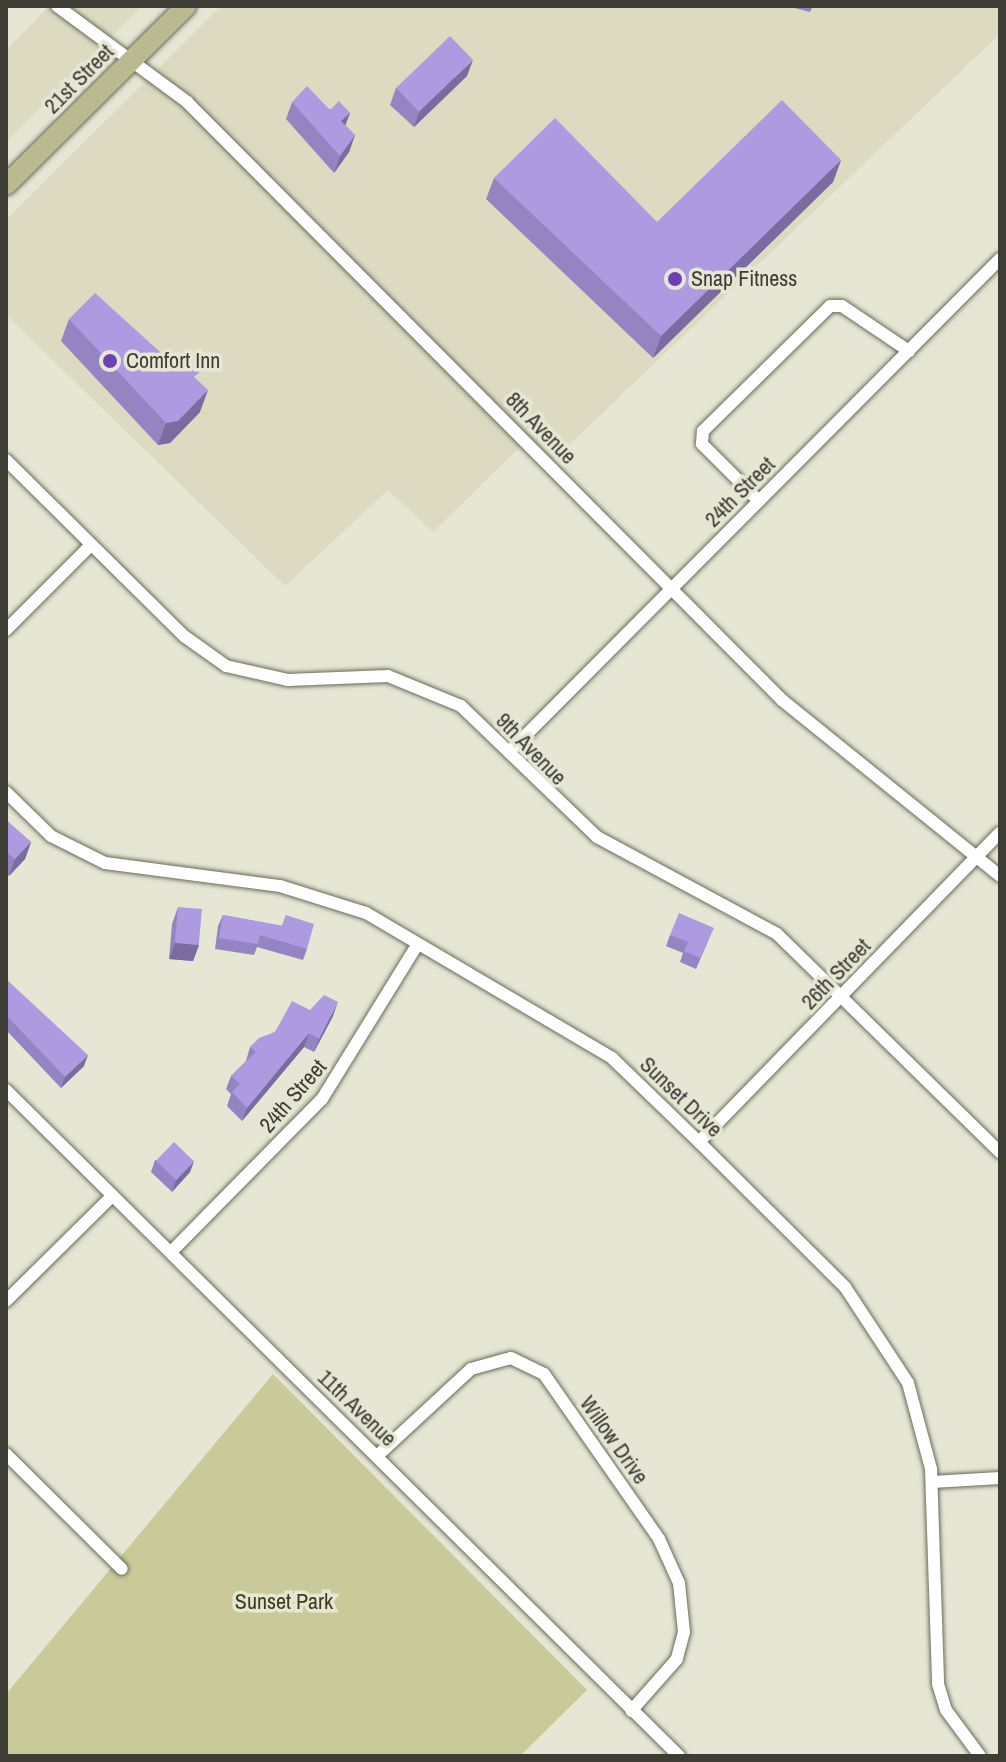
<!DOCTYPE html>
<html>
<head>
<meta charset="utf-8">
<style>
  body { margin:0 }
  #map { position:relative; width:1006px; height:1762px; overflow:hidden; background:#e6e6d4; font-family:"Archivo Narrow",sans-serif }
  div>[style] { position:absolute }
  .built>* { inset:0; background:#dcdbc2 }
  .green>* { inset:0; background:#cac999 }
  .roads { filter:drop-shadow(0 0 2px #6a6a5b) drop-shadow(0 0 2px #6a6a5b) }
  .street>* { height:12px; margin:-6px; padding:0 6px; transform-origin:6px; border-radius:6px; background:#fff }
  .primary>* { height:20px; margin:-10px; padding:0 10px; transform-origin:10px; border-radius:10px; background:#bbb98f }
  .wall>* { inset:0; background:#9684c2 }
  .shaded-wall>* { inset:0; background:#7a6c9e }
  .building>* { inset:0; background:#ae9ae1; transform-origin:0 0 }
  .dots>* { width:22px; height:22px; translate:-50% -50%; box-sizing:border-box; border:4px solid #e6e6d4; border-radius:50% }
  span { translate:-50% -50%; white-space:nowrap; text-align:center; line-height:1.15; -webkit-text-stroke:7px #e6e6d4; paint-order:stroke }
  .street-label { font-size:22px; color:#3d3d36 }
  .poi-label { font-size:22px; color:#3d3d36 }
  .left { translate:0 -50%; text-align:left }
  .park-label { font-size:22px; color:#3e3d1a }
  .frame { position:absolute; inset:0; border:8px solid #3d3d36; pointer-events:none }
</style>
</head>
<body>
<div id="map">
  <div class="built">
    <div style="clip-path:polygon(49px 6px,142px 6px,6px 142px,6px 50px)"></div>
    <div style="clip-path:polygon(221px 6px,1000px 6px,1000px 34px,548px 465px,525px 442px,433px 532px,388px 490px,285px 586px,6px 315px,6px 220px)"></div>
  </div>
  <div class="green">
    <div style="clip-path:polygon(273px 1374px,587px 1690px,520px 1756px,6px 1756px,6px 1694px)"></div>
  </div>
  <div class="roads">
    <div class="street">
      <div style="left:57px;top:6px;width:162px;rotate:36.4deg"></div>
      <div style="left:187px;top:102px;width:844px;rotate:45.14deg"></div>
      <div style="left:782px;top:700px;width:280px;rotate:38.9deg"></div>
      <div style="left:6px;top:460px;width:250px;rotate:44.7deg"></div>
      <div style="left:184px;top:636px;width:52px;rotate:35.5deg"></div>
      <div style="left:226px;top:666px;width:64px;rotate:12.7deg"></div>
      <div style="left:288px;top:680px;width:100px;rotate:-2.3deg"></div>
      <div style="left:388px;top:676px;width:79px;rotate:22.3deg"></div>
      <div style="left:461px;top:706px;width:189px;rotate:43.9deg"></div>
      <div style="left:597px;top:837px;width:204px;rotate:28.3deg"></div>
      <div style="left:777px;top:934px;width:312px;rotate:44.4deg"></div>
      <div style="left:759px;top:501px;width:81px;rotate:-135deg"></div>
      <div style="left:702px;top:444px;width:13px;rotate:-86deg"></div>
      <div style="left:703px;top:431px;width:178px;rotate:-44.5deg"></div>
      <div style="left:830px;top:306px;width:12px"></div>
      <div style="left:842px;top:306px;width:81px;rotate:33.9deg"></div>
      <div style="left:6px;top:630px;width:119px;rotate:-45deg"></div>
      <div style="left:509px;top:752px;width:696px;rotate:-45.12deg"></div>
      <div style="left:6px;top:792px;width:63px;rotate:44.4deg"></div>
      <div style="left:51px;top:836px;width:60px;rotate:26.6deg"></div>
      <div style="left:105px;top:863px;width:177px;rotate:7.5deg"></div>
      <div style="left:280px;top:886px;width:90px;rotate:17.4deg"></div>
      <div style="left:366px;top:913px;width:286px;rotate:30.5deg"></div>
      <div style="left:612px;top:1058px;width:121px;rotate:44deg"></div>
      <div style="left:699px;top:1142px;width:206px;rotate:44.8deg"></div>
      <div style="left:845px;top:1287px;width:115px;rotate:56.7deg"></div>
      <div style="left:908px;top:1383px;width:89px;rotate:75deg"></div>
      <div style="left:931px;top:1469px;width:215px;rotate:88.1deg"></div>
      <div style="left:938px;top:1684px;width:27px;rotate:73deg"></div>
      <div style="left:946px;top:1710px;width:57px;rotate:53.5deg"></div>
      <div style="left:6px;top:1090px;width:947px;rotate:44.7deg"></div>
      <div style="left:699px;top:1142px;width:431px;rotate:-45.8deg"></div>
      <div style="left:173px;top:1250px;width:212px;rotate:-45.4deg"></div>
      <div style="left:322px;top:1099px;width:179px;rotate:-58.3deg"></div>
      <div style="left:6px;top:1301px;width:149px;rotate:-44.7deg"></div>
      <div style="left:6px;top:1454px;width:163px;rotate:44.8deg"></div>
      <div style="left:377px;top:1456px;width:128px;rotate:-42.8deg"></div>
      <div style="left:471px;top:1369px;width:41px;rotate:-15.4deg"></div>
      <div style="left:511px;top:1358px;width:37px;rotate:26deg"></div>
      <div style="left:544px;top:1374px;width:201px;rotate:55.1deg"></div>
      <div style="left:659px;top:1539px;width:48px;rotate:65.6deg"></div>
      <div style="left:679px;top:1583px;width:49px;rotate:84.2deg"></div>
      <div style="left:684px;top:1632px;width:28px;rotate:105deg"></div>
      <div style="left:677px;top:1659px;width:69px;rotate:131.5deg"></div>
      <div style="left:932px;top:1482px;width:68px;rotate:-3.4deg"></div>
    </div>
    <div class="primary">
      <div style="left:6px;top:185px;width:254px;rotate:-44.8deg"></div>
    </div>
  </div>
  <div class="wall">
    <div style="clip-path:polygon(787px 6px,813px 6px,810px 12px)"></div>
    <div style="clip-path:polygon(467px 76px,414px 127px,390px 105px,396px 88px)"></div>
    <div style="clip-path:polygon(292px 102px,350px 113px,345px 125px,355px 135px,349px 152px,334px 173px,286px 119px)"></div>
    <div style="clip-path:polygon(841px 160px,833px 182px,653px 358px,486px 199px,494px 178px,657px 222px)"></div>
    <div style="clip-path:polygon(69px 319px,181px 371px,197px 380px,200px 412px,170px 443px,158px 445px,61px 341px)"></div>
    <div style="clip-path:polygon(6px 820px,31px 842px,25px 859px,9px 876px,6px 874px)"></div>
    <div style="clip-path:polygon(178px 907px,199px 945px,193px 961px,169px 959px,172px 924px)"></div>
    <div style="clip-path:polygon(223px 915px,282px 926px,286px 915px,307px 949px,303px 960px,257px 947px,254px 955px,215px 949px,218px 926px)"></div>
    <div style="clip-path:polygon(670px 935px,709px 939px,696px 969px,680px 962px,683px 953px,666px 946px)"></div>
    <div style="clip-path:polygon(6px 979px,84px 1066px,61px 1088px,6px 1030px)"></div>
    <div style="clip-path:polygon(310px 1010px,333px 1016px,314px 1052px,304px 1047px,242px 1121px,227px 1106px,231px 1094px,226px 1089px,231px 1076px,246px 1061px,250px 1047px)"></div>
    <div style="clip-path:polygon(155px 1160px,194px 1161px,190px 1172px,172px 1192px,151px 1172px)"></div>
  </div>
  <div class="shaded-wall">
    <div style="clip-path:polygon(473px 60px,467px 76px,414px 127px,420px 110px)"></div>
    <div style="clip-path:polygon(350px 113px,344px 129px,341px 121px)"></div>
    <div style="clip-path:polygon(355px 135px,349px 152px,334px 173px,340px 156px)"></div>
    <div style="clip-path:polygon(841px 160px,833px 182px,653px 358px,661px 336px)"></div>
    <div style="clip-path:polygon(208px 390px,200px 412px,170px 443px,158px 445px,166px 423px)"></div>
    <div style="clip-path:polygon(31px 842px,25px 859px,9px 876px,15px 859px)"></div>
    <div style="clip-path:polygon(175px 943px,199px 945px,193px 961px,169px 959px)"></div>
    <div style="clip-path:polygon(338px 1002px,333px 1016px,314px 1052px,319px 1039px)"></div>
    <div style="clip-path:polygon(309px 1033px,304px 1047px,242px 1121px,247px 1108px)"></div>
    <div style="clip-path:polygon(88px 1055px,84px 1066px,61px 1088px,65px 1077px)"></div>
    <div style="clip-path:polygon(194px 1161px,190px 1172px,172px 1192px,176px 1180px)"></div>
  </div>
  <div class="building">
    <div style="left:450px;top:36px;width:33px;height:75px;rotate:46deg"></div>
    <div style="clip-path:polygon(307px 86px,330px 110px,339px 101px,350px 113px,341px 121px,355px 135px,340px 156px,292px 102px)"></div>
    <div style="clip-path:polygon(782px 100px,841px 160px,661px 336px,494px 178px,555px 118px,657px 222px)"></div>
    <div style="clip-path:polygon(95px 293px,181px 371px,191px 361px,201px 371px,194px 377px,208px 390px,178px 421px,166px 423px,69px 319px)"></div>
    <div style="clip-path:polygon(6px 820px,31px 842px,15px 859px,6px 852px)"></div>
    <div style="left:178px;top:907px;width:24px;height:36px;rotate:5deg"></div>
    <div style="clip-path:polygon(679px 913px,714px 928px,700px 958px,684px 951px,688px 942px,670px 935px)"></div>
    <div style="clip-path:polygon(223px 915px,283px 926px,286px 915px,314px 924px,307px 949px,260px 935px,258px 944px,219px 938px)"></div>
    <div style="clip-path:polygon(6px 979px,88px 1055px,65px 1077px,6px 1015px)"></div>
    <div style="clip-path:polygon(324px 995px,338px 1002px,319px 1039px,309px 1033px,247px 1108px,232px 1092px,240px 1084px,231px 1076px,256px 1052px,250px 1047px,259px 1038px,275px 1032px,292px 1001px,310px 1010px)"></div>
    <div style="left:174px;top:1142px;width:28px;height:26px;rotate:44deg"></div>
  </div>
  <div class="dots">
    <div style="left:675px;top:279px;background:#6d3fb7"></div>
    <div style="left:110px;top:361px;background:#6d3fb7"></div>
  </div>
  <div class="street-label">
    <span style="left:79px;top:79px;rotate:-45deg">21st Street</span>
    <span style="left:541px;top:428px;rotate:46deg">8th Avenue</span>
    <span style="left:740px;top:492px;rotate:-45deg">24th Street</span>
    <span style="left:531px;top:749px;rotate:46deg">9th Avenue</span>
    <span style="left:836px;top:974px;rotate:-46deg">26th Street</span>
    <span style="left:293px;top:1096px;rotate:-49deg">24th Street</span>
    <span style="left:681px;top:1097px;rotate:44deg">Sunset Drive</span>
    <span style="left:357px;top:1408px;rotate:44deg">11th Avenue</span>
    <span style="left:614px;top:1440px;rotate:55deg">Willow Drive</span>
  </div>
  <div class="poi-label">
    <span class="left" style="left:691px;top:279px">Snap Fitness</span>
    <span class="left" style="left:126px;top:361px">Comfort Inn</span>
  </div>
  <div class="park-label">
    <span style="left:284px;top:1602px">Sunset Park</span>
  </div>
  <div class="frame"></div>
</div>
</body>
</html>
